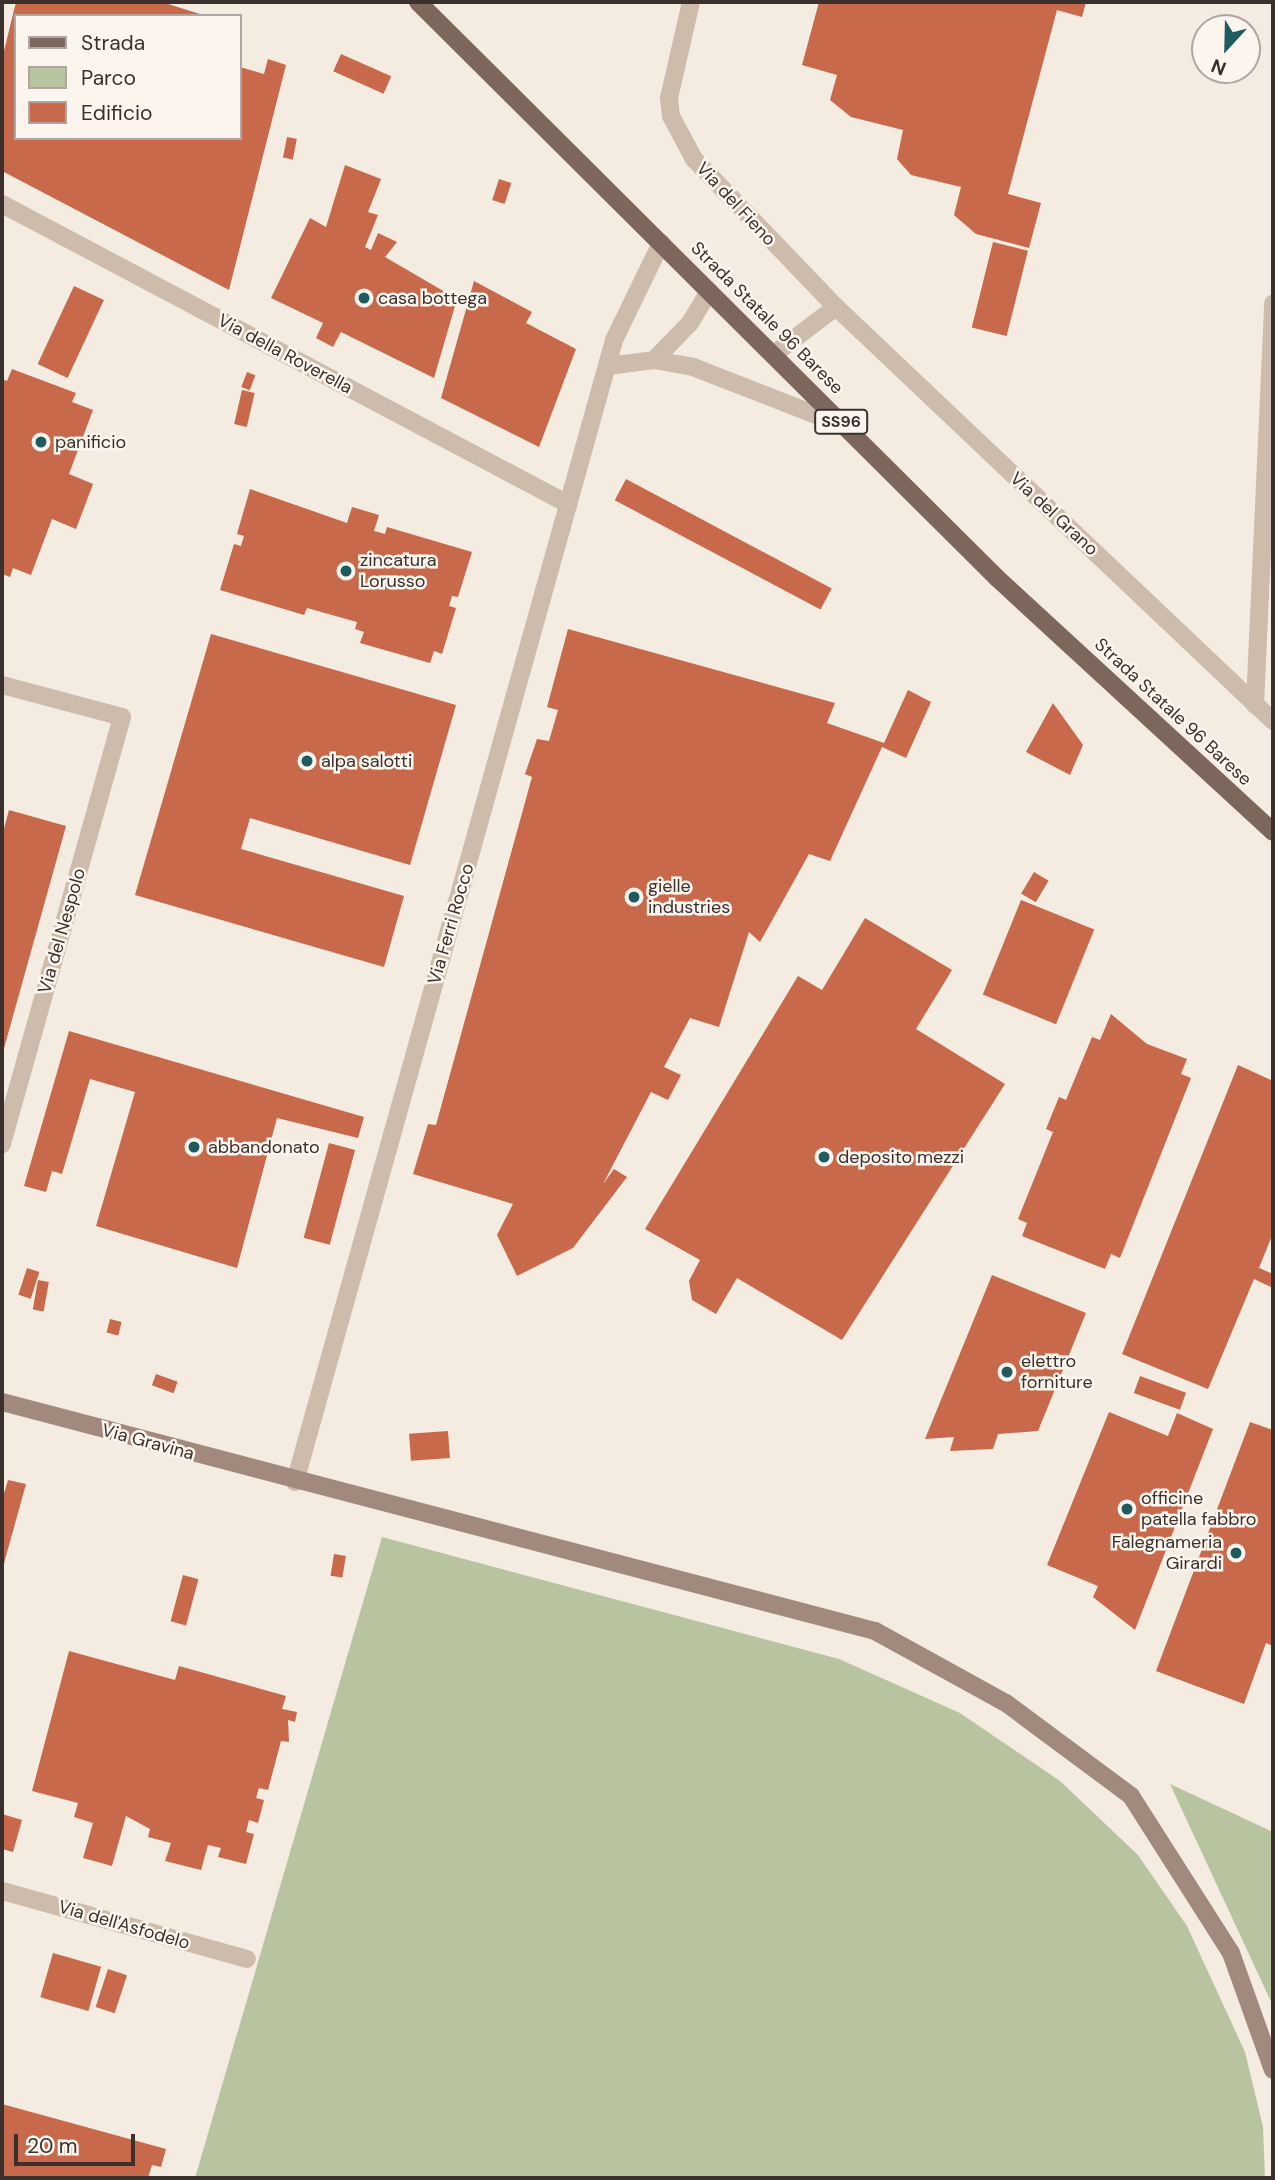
<!DOCTYPE html>
<html>
<head>
<meta charset="utf-8">
<style>
  body { margin:0 }
  #map { position:relative; width:1275px; height:2180px; overflow:hidden; background:#f4ebe1; font-family:"DM Sans",sans-serif }
  div>[style] { position:absolute }
  .green>* { inset:0; background:#b8c4a0 }
  .building>* { inset:0; background:#c8694b; transform-origin:0 0 }
  .minor>* { height:18px; margin:-9px; padding:0 9px; transform-origin:9px; border-radius:9px; background:#cdbbac }
  .secondary>* { height:18px; margin:-9px; padding:0 9px; transform-origin:9px; border-radius:9px; background:#a18a7d }
  .primary>* { height:18px; margin:-9px; padding:0 9px; transform-origin:9px; border-radius:9px; background:#7d675c }
  .dots>* { width:19px; height:19px; translate:-50% -50%; box-sizing:border-box; border:4px solid #fbf5ee; border-radius:50% }
  span { translate:-50% -50%; white-space:nowrap; text-align:center; line-height:1.15; -webkit-text-stroke:5px #fbf5ee; paint-order:stroke }
  .shield-label span { padding:2px 5px; background:#fbf5ee; border:2px solid; border-radius:5px; -webkit-text-stroke-width:0 }
  .shield-label { font-size:16px; color:#3b302b; font-weight:700 }
  .street-label { font-size:18px; color:#3b302b }
  .poi-label { font-size:18px; color:#3b302b }
  .left { translate:0 -50%; text-align:left }
  .right { translate:-100% -50%; text-align:right }
  .frame { position:absolute; inset:0; border:4px solid #3b302b; pointer-events:none }
  .legend { position:absolute; left:14px; top:14px; width:228px; height:126px; box-sizing:border-box; background:#fbf5ee; border:2px solid #aea6a0; margin:0; padding:9px 12px; list-style:none; font-size:21px; color:#3b302b }
  .legend li { display:flex; align-items:center; gap:14px; height:35px }
  .legend b { width:35px; border:2px solid #aea6a0 }
  .north { position:absolute; left:1191px; top:14px; width:70px; height:70px; box-sizing:border-box; background:#fbf5ee; border:2px solid #aea6a0; border-radius:50%; rotate:202deg; font-size:19px; font-weight:700; line-height:28px; text-align:center; color:#3b302b }
  .north::after { content:''; display:block; margin:auto; width:24px; height:32px; background:#1f5a5e; clip-path:polygon(50% 0,100% 100%,50% 72%,0 100%) }
  .scale { position:absolute; left:14px; top:2134px; width:121px; height:32px; box-sizing:border-box; border:4px solid #3b302b; border-top:0; padding-left:9px; font-size:21px; line-height:24px; white-space:nowrap; color:#3b302b; -webkit-text-stroke:5px #fbf5ee; paint-order:stroke }
</style>
</head>
<body>
<div id="map">
  <div class="green">
    <div style="clip-path:polygon(382px 1537px,839px 1659px,960px 1713px,1060px 1781px,1138px 1855px,1187px 1926px,1245px 2052px,1263px 2127px,1265px 2178px,195px 2178px)"></div>
    <div style="clip-path:polygon(1170px 1784px,1273px 1832px,1273px 2006px)"></div>
  </div>
  <div class="building">
    <div style="clip-path:polygon(16px 2px,162px 2px,203px 15px,16px 16px,16px 138px,240px 138px,240px 67px,264px 74px,268px 59px,286px 65px,229px 290px,2px 171px,2px 59px)"></div>
    <div style="clip-path:polygon(819px 2px,1086px 2px,1082px 17px,1057px 10px,1008px 194px,1041px 203px,1029px 248px,976px 234px,954px 215px,961px 187px,911px 175px,897px 159px,903px 130px,851px 117px,830px 100px,837px 75px,802px 65px)"></div>
    <div style="left:341px;top:54px;width:55px;height:19px;rotate:24deg"></div>
    <div style="left:287px;top:137px;width:10px;height:21px;rotate:11deg"></div>
    <div style="clip-path:polygon(345px 165px,381px 179px,368px 212px,378px 215px,365px 247px,371px 250px,378px 233px,397px 242px,385px 257px,457px 299px,434px 378px,341px 332px,333px 347px,316px 338px,323px 323px,271px 298px,310px 218px,326px 227px)"></div>
    <div style="left:499px;top:179px;width:13px;height:22px;rotate:18deg"></div>
    <div style="left:993px;top:242px;width:36px;height:88px;rotate:14deg"></div>
    <div style="clip-path:polygon(474px 281px,532px 312px,526px 323px,576px 349px,539px 447px,441px 398px)"></div>
    <div style="left:74px;top:286px;width:33px;height:86px;rotate:25deg"></div>
    <div style="clip-path:polygon(12px 369px,76px 393px,72px 402px,93px 410px,69px 474px,93px 484px,76px 529px,52px 519px,31px 575px,13px 568px,10px 577px,2px 574px,2px 379px,7px 381px)"></div>
    <div style="left:247px;top:372px;width:9px;height:16px;rotate:21deg"></div>
    <div style="left:242px;top:390px;width:13px;height:35px;rotate:13deg"></div>
    <div style="left:626px;top:479px;width:233px;height:24px;rotate:28deg"></div>
    <div style="clip-path:polygon(250px 489px,347px 523px,352px 507px,379px 515px,374px 531px,385px 534px,387px 527px,472px 552px,458px 597px,452px 596px,449px 606px,456px 608px,442px 654px,434px 651px,430px 663px,360px 643px,364px 632px,355px 629px,357px 622px,307px 608px,304px 615px,220px 590px,234px 544px,241px 546px,244px 536px,237px 534px)"></div>
    <div style="clip-path:polygon(568px 629px,835px 703px,827px 723px,884px 743px,908px 690px,931px 702px,906px 758px,882px 747px,830px 861px,809px 854px,760px 942px,749px 932px,719px 1027px,690px 1018px,664px 1067px,681px 1075px,668px 1100px,651px 1092px,603px 1184px,614px 1169px,627px 1177px,573px 1248px,517px 1276px,497px 1235px,513px 1204px,413px 1174px,428px 1124px,436px 1125px,532px 777px,525px 774px,537px 739px,549px 741px,558px 710px,547px 707px)"></div>
    <div style="clip-path:polygon(211px 634px,456px 705px,410px 865px,250px 818px,241px 849px,404px 896px,384px 967px,135px 895px)"></div>
    <div style="clip-path:polygon(1053px 703px,1083px 745px,1070px 775px,1026px 752px)"></div>
    <div style="clip-path:polygon(9px 810px,66px 826px,3px 1052px,2px 836px)"></div>
    <div style="left:1034px;top:872px;width:17px;height:25px;rotate:31deg"></div>
    <div style="left:1021px;top:900px;width:79px;height:102px;rotate:22deg"></div>
    <div style="clip-path:polygon(865px 918px,952px 970px,916px 1029px,1005px 1084px,842px 1340px,737px 1278px,716px 1314px,692px 1300px,689px 1281px,700px 1260px,645px 1229px,798px 976px,822px 990px)"></div>
    <div style="clip-path:polygon(1111px 1014px,1147px 1044px,1187px 1059px,1181px 1074px,1191px 1078px,1120px 1258px,1111px 1254px,1105px 1269px,1022px 1236px,1027px 1223px,1018px 1219px,1053px 1132px,1046px 1129px,1059px 1097px,1066px 1100px,1092px 1037px,1100px 1040px)"></div>
    <div style="clip-path:polygon(69px 1031px,364px 1117px,358px 1138px,277px 1118px,237px 1268px,96px 1226px,135px 1092px,90px 1079px,62px 1174px,52px 1171px,46px 1192px,24px 1186px)"></div>
    <div style="clip-path:polygon(1238px 1065px,1273px 1081px,1273px 1233px,1259px 1268px,1273px 1274px,1273px 1288px,1254px 1279px,1208px 1389px,1122px 1354px)"></div>
    <div style="left:329px;top:1143px;width:27px;height:98px;rotate:15deg"></div>
    <div style="left:27px;top:1268px;width:13px;height:28px;rotate:18deg"></div>
    <div style="clip-path:polygon(992px 1275px,1086px 1313px,1038px 1431px,998px 1434px,993px 1449px,950px 1451px,954px 1437px,925px 1439px)"></div>
    <div style="left:38px;top:1280px;width:11px;height:30px;rotate:10deg"></div>
    <div style="left:110px;top:1319px;width:12px;height:14px;rotate:14deg"></div>
    <div style="left:156px;top:1374px;width:23px;height:12px;rotate:20deg"></div>
    <div style="left:1140px;top:1376px;width:49px;height:18px;rotate:20deg"></div>
    <div style="clip-path:polygon(1109px 1412px,1168px 1436px,1177px 1413px,1213px 1429px,1135px 1630px,1093px 1597px,1098px 1586px,1047px 1565px)"></div>
    <div style="clip-path:polygon(1250px 1422px,1273px 1430px,1273px 1646px,1266px 1643px,1244px 1704px,1156px 1671px)"></div>
    <div style="left:448px;top:1431px;width:27px;height:39px;rotate:86deg"></div>
    <div style="clip-path:polygon(8px 1480px,26px 1484px,3px 1567px,2px 1500px)"></div>
    <div style="left:334px;top:1554px;width:12px;height:22px;rotate:9deg"></div>
    <div style="left:183px;top:1575px;width:16px;height:48px;rotate:15deg"></div>
    <div style="clip-path:polygon(69px 1651px,175px 1680px,179px 1666px,286px 1696px,282px 1709px,297px 1712px,295px 1722px,288px 1720px,289px 1742px,281px 1741px,268px 1790px,259px 1788px,256px 1798px,264px 1800px,258px 1823px,249px 1820px,246px 1832px,254px 1834px,246px 1864px,218px 1857px,221px 1848px,208px 1845px,201px 1870px,165px 1861px,171px 1843px,148px 1837px,150px 1829px,126px 1816px,112px 1866px,83px 1858px,93px 1823px,74px 1817px,78px 1803px,32px 1791px)"></div>
    <div style="clip-path:polygon(2px 1814px,22px 1820px,13px 1852px,2px 1849px)"></div>
    <div style="left:53px;top:1953px;width:50px;height:46px;rotate:16deg"></div>
    <div style="left:108px;top:1969px;width:20px;height:40px;rotate:18deg"></div>
    <div style="clip-path:polygon(2px 2104px,166px 2149px,161px 2167px,152px 2165px,148px 2178px,2px 2178px)"></div>
  </div>
  <div class="minor">
    <div style="left:691px;top:2px;width:98px;rotate:102.9deg"></div>
    <div style="left:669px;top:98px;width:18px;rotate:84deg"></div>
    <div style="left:671px;top:116px;width:49px;rotate:61.9deg"></div>
    <div style="left:694px;top:159px;width:205px;rotate:46.2deg"></div>
    <div style="left:836px;top:307px;width:602px;rotate:43.45deg"></div>
    <div style="left:2px;top:204px;width:641px;rotate:27.93deg"></div>
    <div style="left:774px;top:354px;width:78px;rotate:-37.2deg"></div>
    <div style="left:654px;top:360px;width:52px;rotate:-45.8deg"></div>
    <div style="left:690px;top:323px;width:37px;rotate:-59deg"></div>
    <div style="left:608px;top:366px;width:46px;rotate:-7.4deg"></div>
    <div style="left:654px;top:360px;width:40px;rotate:10deg"></div>
    <div style="left:693px;top:367px;width:162px;rotate:21.3deg"></div>
    <div style="left:2px;top:685px;width:124px;rotate:14.9deg"></div>
    <div style="left:122px;top:717px;width:444px;rotate:105.7deg"></div>
    <div style="left:1255px;top:705px;width:402px;rotate:-87.4deg"></div>
    <div style="left:295px;top:1482px;width:1186px;rotate:-74.39deg"></div>
    <div style="left:614px;top:340px;width:108px;rotate:-64.1deg"></div>
    <div style="left:2px;top:1891px;width:254px;rotate:15.5deg"></div>
  </div>
  <div class="secondary">
    <div style="left:2px;top:1402px;width:903px;rotate:14.7deg"></div>
    <div style="left:875px;top:1631px;width:149px;rotate:28.8deg"></div>
    <div style="left:1006px;top:1703px;width:156px;rotate:36.6deg"></div>
    <div style="left:1131px;top:1796px;width:186px;rotate:57.5deg"></div>
    <div style="left:1231px;top:1953px;width:124px;rotate:70.3deg"></div>
  </div>
  <div class="primary">
    <div style="left:418px;top:2px;width:817px;rotate:44.85deg"></div>
    <div style="left:997px;top:578px;width:375px;rotate:42.6deg"></div>
  </div>
  <div class="dots">
    <div style="left:364px;top:298px;background:#1f5a5e"></div>
    <div style="left:41px;top:442px;background:#1f5a5e"></div>
    <div style="left:346px;top:571px;background:#1f5a5e"></div>
    <div style="left:307px;top:761px;background:#1f5a5e"></div>
    <div style="left:634px;top:897px;background:#1f5a5e"></div>
    <div style="left:194px;top:1147px;background:#1f5a5e"></div>
    <div style="left:824px;top:1157px;background:#1f5a5e"></div>
    <div style="left:1007px;top:1372px;background:#1f5a5e"></div>
    <div style="left:1127px;top:1509px;background:#1f5a5e"></div>
    <div style="left:1236px;top:1553px;background:#1f5a5e"></div>
  </div>
  <div class="shield-label">
    <span style="left:841px;top:422px">SS96</span>
  </div>
  <div class="street-label">
    <span style="left:736px;top:204px;rotate:47deg">Via del Fieno</span>
    <span style="left:767px;top:318px;rotate:45deg">Strada Statale 96 Barese</span>
    <span style="left:285px;top:354px;rotate:28deg">Via della Roverella</span>
    <span style="left:1054px;top:514px;rotate:43deg">Via del Grano</span>
    <span style="left:1173px;top:712px;rotate:43deg">Strada Statale 96 Barese</span>
    <span style="left:451px;top:924px;rotate:-74deg">Via Ferri Rocco</span>
    <span style="left:62px;top:931px;rotate:-74deg">Via del Nespolo</span>
    <span style="left:148px;top:1442px;rotate:15deg">Via Gravina</span>
    <span style="left:124px;top:1925px;rotate:16deg">Via dell'Asfodelo</span>
  </div>
  <div class="poi-label">
    <span class="left" style="left:378px;top:298px">casa bottega</span>
    <span class="left" style="left:55px;top:442px">panificio</span>
    <span class="left" style="left:360px;top:571px">zincatura<br>Lorusso</span>
    <span class="left" style="left:321px;top:761px">alpa salotti</span>
    <span class="left" style="left:648px;top:897px">gielle<br>industries</span>
    <span class="left" style="left:208px;top:1147px">abbandonato</span>
    <span class="left" style="left:838px;top:1157px">deposito mezzi</span>
    <span class="left" style="left:1021px;top:1372px">elettro<br>forniture</span>
    <span class="left" style="left:1141px;top:1509px">officine<br>patella fabbro</span>
    <span class="right" style="left:1222px;top:1553px">Falegnameria<br>Girardi</span>
  </div>
  <div class="frame"></div>
  <ul class="legend">
  <li><b style="height:9px;background:#7d675c"></b>Strada</li>
  <li><b style="height:19px;background:#b8c4a0"></b>Parco</li>
  <li><b style="height:19px;background:#c8694b"></b>Edificio</li>
  </ul>
  <div class="north">N</div>
  <div class="scale">20 m</div>
</div>
</body>
</html>
